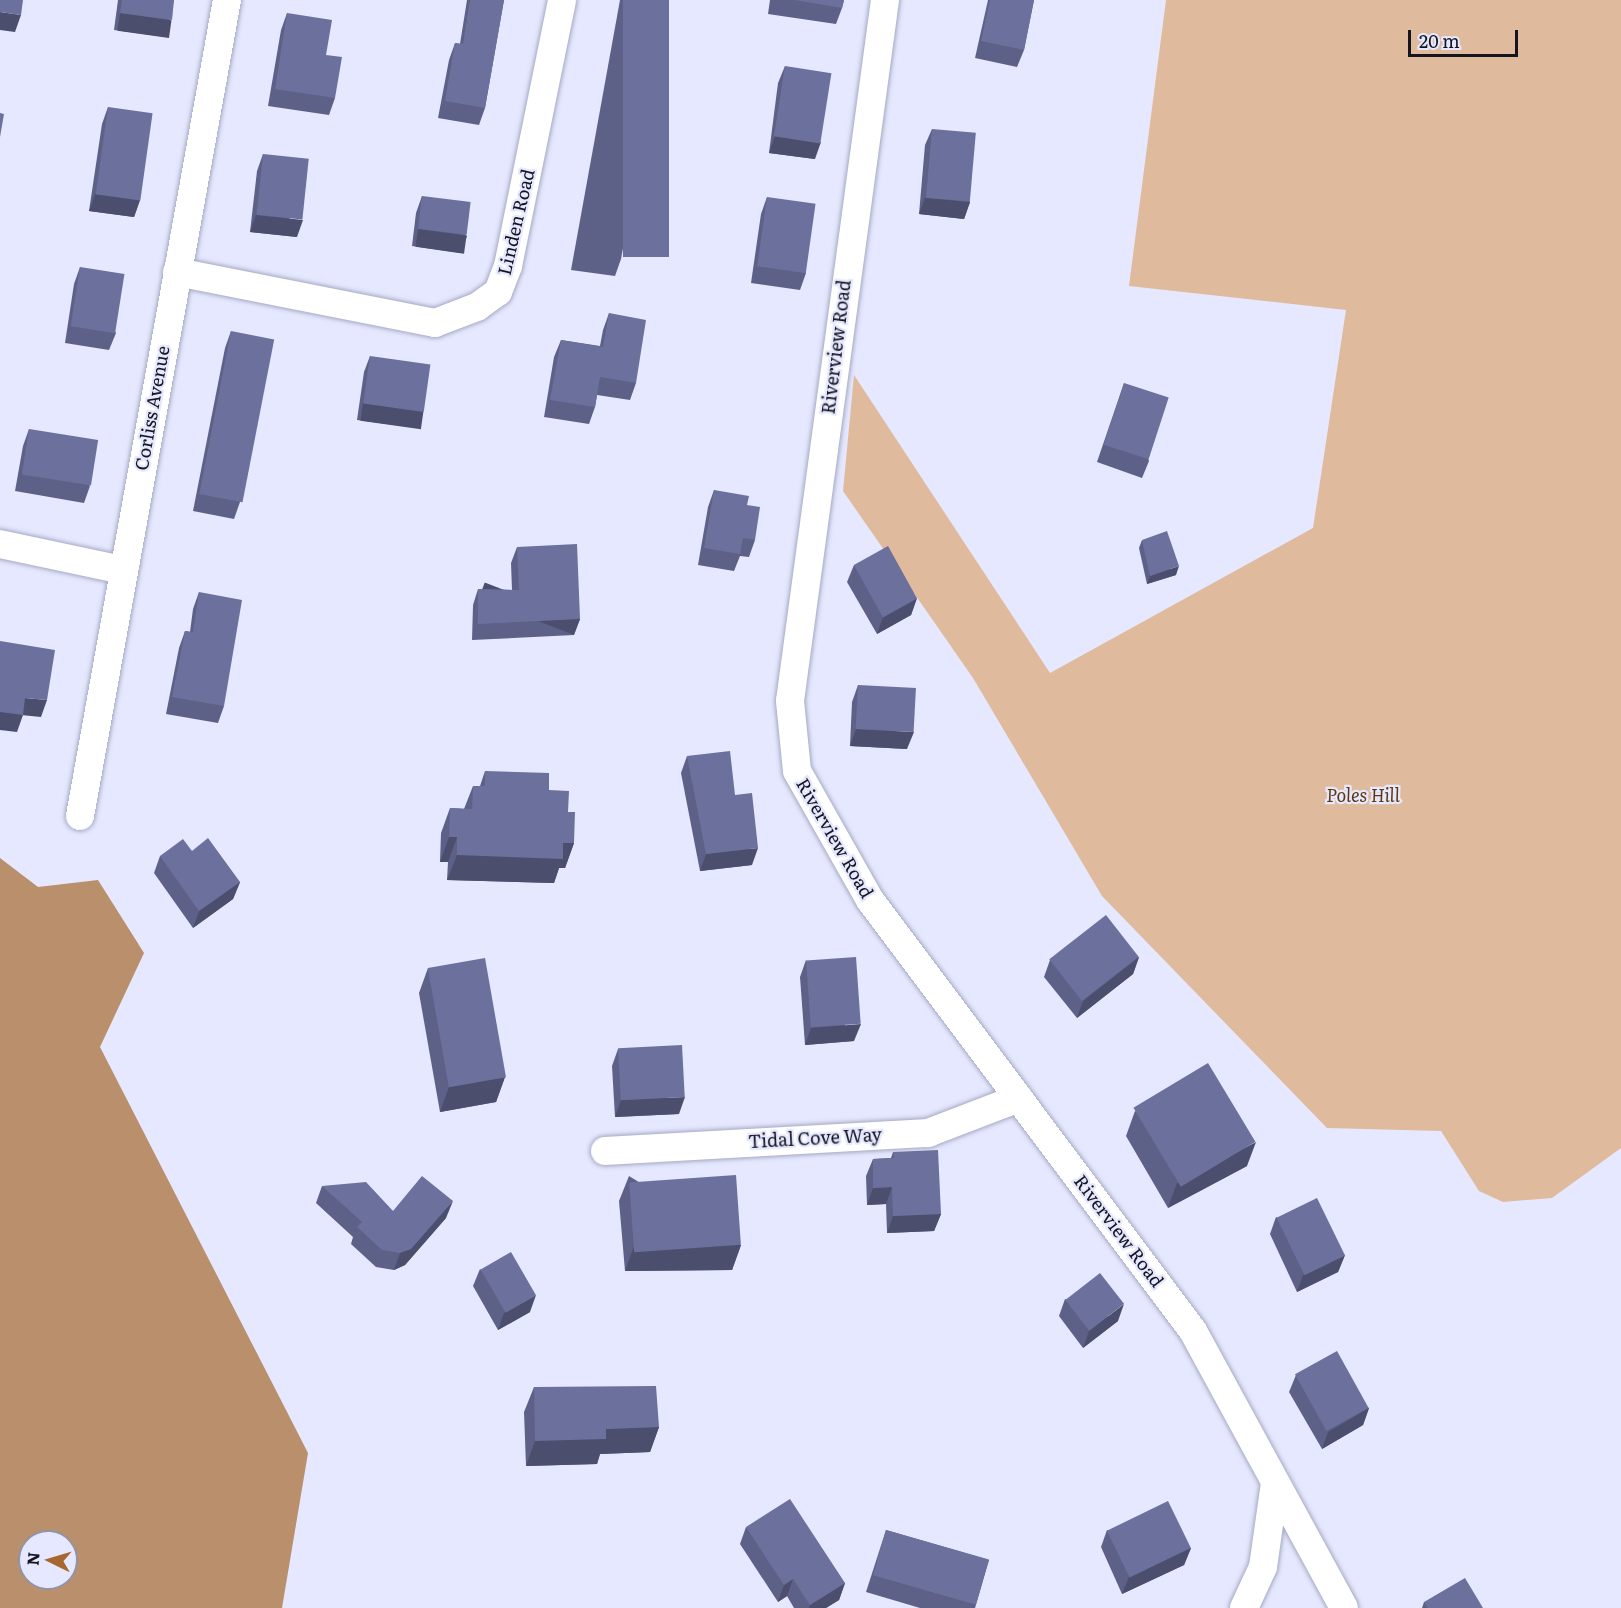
<!DOCTYPE html>
<html>
<head>
<meta charset="utf-8">
<style>
  body { margin:0 }
  #map { position:relative; width:1621px; height:1608px; overflow:hidden; background:#e5e8fe; font-family:Literata,serif }
  div>[style] { position:absolute }
  .green>* { inset:0; background:#e0ba9c }
  .water>* { inset:0; background:#b98f6c }
  .roads { filter:drop-shadow(0 0 2px #a5a9c3) drop-shadow(0 0 2px #a5a9c3) }
  .street>* { height:28px; margin:-14px; padding:0 14px; transform-origin:14px; border-radius:14px; background:#fff }
  .wall>* { inset:0; background:#5d6087 }
  .shaded-wall>* { inset:0; background:#4c4e6e; transform-origin:0 0 }
  .building>* { inset:0; background:#6c709d; transform-origin:0 0 }
  span { translate:-50% -50%; white-space:nowrap; text-align:center; line-height:1.15; -webkit-text-stroke:4.5px #e5e8fe; paint-order:stroke }
  .street-label { font-size:18px; color:#14151f }
  .park-label { font-size:18px; color:#60370c; font-style:italic }
  .north { position:absolute; left:18px; top:1530px; width:60px; height:60px; box-sizing:border-box; background:#e5e8fe; border:2px solid #9194a5; border-radius:50%; rotate:275deg; font-size:16px; font-weight:700; line-height:24px; text-align:center; color:#14151f }
  .north::after { content:''; display:block; margin:auto; width:21px; height:27px; background:#a6682e; clip-path:polygon(50% 0,100% 100%,50% 72%,0 100%) }
  .scale { position:absolute; left:1408px; top:30px; width:110px; height:27px; box-sizing:border-box; border:3px solid #14151f; border-top:0; padding-left:8px; font-size:18px; line-height:21px; white-space:nowrap; color:#14151f; -webkit-text-stroke:4px #e5e8fe; paint-order:stroke }
</style>
</head>
<body>
<div id="map">
  <div class="green">
    <div style="clip-path:polygon(1166px 0,1621px 0,1621px 1148px,1552px 1198px,1503px 1202px,1479px 1191px,1441px 1131px,1327px 1128px,1102px 896px,973px 678px,843px 491px,854px 375px,1050px 673px,1313px 528px,1346px 310px,1129px 286px)"></div>
  </div>
  <div class="water">
    <div style="clip-path:polygon(evenodd,0 858px,38px 887px,98px 880px,144px 953px,100px 1047px,308px 1453px,282px 1608px,0 1608px,0 858px,30px 1542px,66px 1542px,66px 1578px,30px 1578px,30px 1542px)"></div>
  </div>
  <div class="roads">
    <div class="street">
      <div style="left:885px;top:0;width:707px;rotate:97.72deg"></div>
      <div style="left:790px;top:701px;width:70px;rotate:84.3deg"></div>
      <div style="left:797px;top:771px;width:148px;rotate:60.5deg"></div>
      <div style="left:870px;top:900px;width:539px;rotate:53.15deg"></div>
      <div style="left:1193px;top:1331px;width:315px;rotate:61.4deg"></div>
      <div style="left:177px;top:272px;width:263px;rotate:11.2deg"></div>
      <div style="left:435px;top:323px;width:45px;rotate:-20.9deg"></div>
      <div style="left:477px;top:307px;width:26px;rotate:-36deg"></div>
      <div style="left:498px;top:292px;width:28px;rotate:-69deg"></div>
      <div style="left:508px;top:266px;width:271px;rotate:-78.5deg"></div>
      <div style="left:0;top:544px;width:125px;rotate:12deg"></div>
      <div style="left:80px;top:816px;width:829px;rotate:-79.79deg"></div>
      <div style="left:605px;top:1151px;width:324px;rotate:-3.2deg"></div>
      <div style="left:928px;top:1133px;width:97px;rotate:-21deg"></div>
      <div style="left:1244px;top:1608px;width:45px;rotate:-65.1deg"></div>
      <div style="left:1263px;top:1567px;width:85px;rotate:-81.9deg"></div>
    </div>
  </div>
  <div class="wall">
    <div style="clip-path:polygon(118px 0,174px 0,166px 37px,114px 30px)"></div>
    <div style="clip-path:polygon(467px 0,504px 0,485px 108px,479px 125px,438px 118px,449px 60px,455px 43px,460px 44px)"></div>
    <div style="clip-path:polygon(620px 0,669px 0,621px 259px,615px 276px,571px 270px)"></div>
    <div style="clip-path:polygon(770px 0,844px 0,842px 8px,836px 24px,768px 14px)"></div>
    <div style="clip-path:polygon(988px 0,1034px 0,1024px 50px,1017px 67px,975px 58px)"></div>
    <div style="clip-path:polygon(287px 13px,326px 55px,335px 98px,329px 115px,268px 106px,281px 30px)"></div>
    <div style="clip-path:polygon(785px 66px,815px 159px,769px 153px,778px 83px)"></div>
    <div style="clip-path:polygon(108px 107px,140px 200px,134px 217px,89px 211px,102px 124px)"></div>
    <div style="clip-path:polygon(932px 129px,970px 202px,964px 219px,919px 214px,925px 145px)"></div>
    <div style="clip-path:polygon(263px 154px,297px 237px,250px 232px,257px 171px)"></div>
    <div style="clip-path:polygon(422px 196px,467px 236px,461px 253px,412px 246px,416px 213px)"></div>
    <div style="clip-path:polygon(767px 197px,806px 273px,800px 290px,751px 283px,761px 214px)"></div>
    <div style="clip-path:polygon(80px 267px,116px 333px,109px 350px,65px 343px,74px 284px)"></div>
    <div style="clip-path:polygon(609px 313px,636px 383px,630px 400px,597px 395px,595px 407px,589px 424px,544px 417px,554px 357px,561px 340px,600px 346px,603px 330px)"></div>
    <div style="clip-path:polygon(231px 331px,240px 502px,234px 519px,193px 511px,225px 348px)"></div>
    <div style="clip-path:polygon(370px 356px,423px 411px,417px 428px,357px 420px,364px 372px)"></div>
    <div style="clip-path:polygon(1124px 383px,1149px 461px,1142px 478px,1097px 462px)"></div>
    <div style="clip-path:polygon(29px 429px,90px 486px,84px 503px,15px 491px,23px 446px)"></div>
    <div style="clip-path:polygon(714px 490px,747px 505px,755px 540px,749px 557px,740px 556px,734px 571px,698px 565px,708px 507px)"></div>
    <div style="clip-path:polygon(1142px 540px,1176px 575px,1147px 584px,1139px 548px)"></div>
    <div style="clip-path:polygon(517px 547px,580px 619px,574px 635px,472px 640px,473px 605px,478px 589px,512px 590px,511px 563px)"></div>
    <div style="clip-path:polygon(854px 565px,917px 598px,911px 615px,877px 634px,847px 582px)"></div>
    <div style="clip-path:polygon(199px 592px,224px 706px,218px 723px,166px 714px,179px 648px,185px 631px,190px 632px,193px 609px)"></div>
    <div style="clip-path:polygon(858px 685px,907px 749px,850px 746px,852px 702px)"></div>
    <div style="clip-path:polygon(687px 756px,735px 795px,752px 865px,700px 871px,681px 773px)"></div>
    <div style="clip-path:polygon(485px 771px,549px 790px,568px 812px,574px 843px,565px 868px,559px 868px,554px 883px,447px 880px,448px 862px,440px 862px,441px 833px,450px 808px,464px 809px,473px 786px,480px 786px)"></div>
    <div style="clip-path:polygon(192px 851px,240px 882px,233px 899px,193px 928px,154px 873px,160px 856px)"></div>
    <div style="clip-path:polygon(1139px 957px,1133px 974px,1077px 1018px,1044px 977px,1050px 960px)"></div>
    <div style="clip-path:polygon(806px 960px,854px 1041px,805px 1045px,800px 977px)"></div>
    <div style="clip-path:polygon(428px 968px,505px 1077px,496px 1102px,440px 1112px,419px 993px)"></div>
    <div style="clip-path:polygon(618px 1049px,679px 1114px,615px 1117px,612px 1066px)"></div>
    <div style="clip-path:polygon(1135px 1111px,1247px 1166px,1168px 1208px,1126px 1136px)"></div>
    <div style="clip-path:polygon(893px 1152px,941px 1214px,934px 1231px,887px 1233px,886px 1204px,867px 1205px,866px 1176px,873px 1159px,891px 1158px)"></div>
    <div style="clip-path:polygon(629px 1176px,741px 1245px,732px 1270px,625px 1271px,619px 1201px)"></div>
    <div style="clip-path:polygon(322px 1186px,393px 1211px,446px 1218px,405px 1265px,394px 1270px,376px 1267px,351px 1244px,353px 1237px,316px 1203px)"></div>
    <div style="clip-path:polygon(1276px 1217px,1345px 1255px,1338px 1272px,1297px 1292px,1270px 1234px)"></div>
    <div style="clip-path:polygon(480px 1269px,530px 1312px,498px 1330px,473px 1286px)"></div>
    <div style="clip-path:polygon(1065px 1299px,1118px 1321px,1083px 1348px,1059px 1316px)"></div>
    <div style="clip-path:polygon(1296px 1375px,1369px 1408px,1363px 1425px,1322px 1449px,1289px 1392px)"></div>
    <div style="clip-path:polygon(534px 1387px,659px 1427px,650px 1452px,600px 1454px,597px 1464px,526px 1466px,524px 1412px)"></div>
    <div style="clip-path:polygon(746px 1527px,845px 1583px,839px 1600px,826px 1608px,794px 1608px,787px 1596px,778px 1602px,740px 1544px)"></div>
    <div style="clip-path:polygon(886px 1530px,989px 1560px,975px 1608px,920px 1608px,866px 1592px)"></div>
    <div style="clip-path:polygon(1107px 1530px,1191px 1548px,1184px 1565px,1122px 1594px,1101px 1547px)"></div>
    <div style="clip-path:polygon(1424px 1602px,1483px 1608px,1422px 1608px)"></div>
  </div>
  <div class="shaded-wall">
    <div style="clip-path:polygon(0 12px,21px 15px,15px 32px,0 30px)"></div>
    <div style="left:120px;top:13px;width:52px;height:18px;rotate:8deg"></div>
    <div style="clip-path:polygon(775px 136px,821px 142px,815px 159px,769px 153px)"></div>
    <div style="clip-path:polygon(95px 194px,140px 200px,134px 217px,89px 211px)"></div>
    <div style="clip-path:polygon(925px 198px,970px 202px,964px 219px,919px 214px)"></div>
    <div style="clip-path:polygon(256px 215px,303px 220px,297px 237px,250px 232px)"></div>
    <div style="left:418px;top:229px;width:49px;height:18px;rotate:8deg"></div>
    <div style="left:363px;top:403px;width:61px;height:18px;rotate:8deg"></div>
    <div style="clip-path:polygon(1179px 566px,1176px 575px,1147px 584px,1150px 576px)"></div>
    <div style="clip-path:polygon(917px 598px,911px 615px,877px 634px,883px 617px)"></div>
    <div style="left:580px;top:619px;width:17px;height:102px;rotate:111deg"></div>
    <div style="clip-path:polygon(25px 698px,47px 700px,41px 717px,21px 715px,23px 715px,17px 732px,0 730px,0 712px)"></div>
    <div style="clip-path:polygon(856px 729px,914px 732px,907px 749px,850px 746px)"></div>
    <div style="clip-path:polygon(449px 837px,457px 837px,448px 862px,440px 862px)"></div>
    <div style="clip-path:polygon(563px 843px,574px 843px,565px 868px,559px 868px,554px 883px,447px 880px,457px 855px)"></div>
    <div style="clip-path:polygon(758px 848px,752px 865px,700px 871px,706px 854px)"></div>
    <div style="clip-path:polygon(240px 882px,233px 899px,193px 928px,199px 911px)"></div>
    <div style="clip-path:polygon(1139px 957px,1133px 974px,1077px 1018px,1083px 1001px)"></div>
    <div style="clip-path:polygon(861px 1024px,854px 1041px,805px 1045px,811px 1028px)"></div>
    <div style="clip-path:polygon(505px 1077px,496px 1102px,440px 1112px,449px 1087px)"></div>
    <div style="clip-path:polygon(685px 1097px,679px 1114px,615px 1117px,621px 1100px)"></div>
    <div style="clip-path:polygon(1256px 1142px,1247px 1166px,1168px 1208px,1177px 1183px)"></div>
    <div style="clip-path:polygon(892px 1187px,886px 1204px,867px 1205px,873px 1188px)"></div>
    <div style="clip-path:polygon(453px 1201px,446px 1218px,405px 1265px,394px 1270px,400px 1253px)"></div>
    <div style="clip-path:polygon(941px 1214px,934px 1231px,887px 1233px,893px 1216px)"></div>
    <div style="clip-path:polygon(741px 1245px,732px 1270px,625px 1271px,634px 1246px)"></div>
    <div style="clip-path:polygon(1345px 1255px,1338px 1272px,1297px 1292px,1303px 1275px)"></div>
    <div style="clip-path:polygon(536px 1295px,530px 1312px,498px 1330px,504px 1313px)"></div>
    <div style="clip-path:polygon(1124px 1304px,1118px 1321px,1083px 1348px,1089px 1331px)"></div>
    <div style="clip-path:polygon(1369px 1408px,1363px 1425px,1322px 1449px,1328px 1432px)"></div>
    <div style="clip-path:polygon(659px 1427px,650px 1452px,600px 1454px,597px 1464px,526px 1466px,535px 1441px,606px 1429px)"></div>
    <div style="clip-path:polygon(1191px 1548px,1184px 1565px,1122px 1594px,1129px 1577px)"></div>
    <div style="clip-path:polygon(793px 1579px,787px 1596px,778px 1602px,784px 1585px)"></div>
    <div style="clip-path:polygon(845px 1583px,839px 1600px,826px 1608px,809px 1608px,810px 1605px)"></div>
  </div>
  <div class="building">
    <div style="clip-path:polygon(0 0,23px 0,21px 15px,0 12px)"></div>
    <div style="clip-path:polygon(122px 0,174px 0,172px 20px,120px 13px)"></div>
    <div style="clip-path:polygon(470px 0,504px 0,485px 108px,445px 101px,455px 43px,463px 44px)"></div>
    <div style="left:623px;top:0;width:46px;height:257px"></div>
    <div style="clip-path:polygon(794px 0,844px 0,842px 8px)"></div>
    <div style="clip-path:polygon(990px 0,1034px 0,1024px 50px,981px 41px)"></div>
    <div style="clip-path:polygon(287px 13px,332px 20px,326px 55px,342px 57px,335px 98px,275px 89px)"></div>
    <div style="left:785px;top:66px;width:47px;height:71px;rotate:9deg"></div>
    <div style="left:108px;top:107px;width:45px;height:88px;rotate:8deg"></div>
    <div style="clip-path:polygon(0 113px,4px 114px,0 137px)"></div>
    <div style="left:932px;top:129px;width:44px;height:69px;rotate:5deg"></div>
    <div style="left:263px;top:154px;width:46px;height:61px;rotate:6deg"></div>
    <div style="left:422px;top:196px;width:49px;height:33px;rotate:7deg"></div>
    <div style="left:767px;top:197px;width:49px;height:70px;rotate:8deg"></div>
    <div style="left:80px;top:267px;width:45px;height:60px;rotate:9deg"></div>
    <div style="clip-path:polygon(609px 313px,646px 320px,636px 383px,600px 377px,595px 407px,550px 400px,561px 340px,603px 347px)"></div>
    <div style="left:231px;top:331px;width:44px;height:166px;rotate:11deg"></div>
    <div style="left:370px;top:356px;width:61px;height:48px;rotate:8deg"></div>
    <div style="left:1124px;top:383px;width:47px;height:65px;rotate:18deg"></div>
    <div style="left:29px;top:429px;width:70px;height:46px;rotate:9deg"></div>
    <div style="clip-path:polygon(714px 490px,749px 496px,747px 505px,760px 507px,755px 540px,743px 538px,740px 554px,704px 548px)"></div>
    <div style="clip-path:polygon(1167px 531px,1179px 566px,1150px 576px,1142px 540px)"></div>
    <div style="clip-path:polygon(577px 544px,580px 619px,478px 624px,478px 589px,519px 590px,517px 547px)"></div>
    <div style="left:888px;top:546px;width:60px;height:39px;rotate:61deg"></div>
    <div style="clip-path:polygon(199px 592px,242px 600px,224px 706px,172px 697px,185px 631px,193px 632px)"></div>
    <div style="clip-path:polygon(0 641px,55px 650px,47px 700px,25px 698px,23px 715px,0 712px)"></div>
    <div style="left:858px;top:685px;width:58px;height:44px;rotate:3deg"></div>
    <div style="clip-path:polygon(730px 751px,735px 795px,752px 793px,758px 848px,706px 854px,687px 756px)"></div>
    <div style="clip-path:polygon(485px 771px,549px 773px,549px 790px,569px 791px,568px 812px,575px 812px,574px 843px,563px 843px,563px 859px,457px 855px,457px 837px,449px 837px,450px 808px,472px 809px,473px 786px,485px 786px)"></div>
    <div style="clip-path:polygon(208px 838px,240px 882px,199px 911px,160px 856px,183px 839px,192px 851px)"></div>
    <div style="left:1106px;top:915px;width:53px;height:72px;rotate:52deg"></div>
    <div style="left:856px;top:957px;width:67px;height:50px;rotate:86deg"></div>
    <div style="left:485px;top:958px;width:121px;height:58px;rotate:80deg"></div>
    <div style="left:682px;top:1045px;width:52px;height:64px;rotate:87deg"></div>
    <div style="left:1208px;top:1063px;width:92px;height:87px;rotate:59deg"></div>
    <div style="clip-path:polygon(938px 1150px,941px 1214px,893px 1216px,892px 1187px,873px 1188px,873px 1159px,894px 1158px,893px 1152px)"></div>
    <div style="left:736px;top:1175px;width:70px;height:107px;rotate:86deg"></div>
    <div style="clip-path:polygon(422px 1176px,453px 1201px,411px 1249px,400px 1253px,382px 1250px,357px 1227px,362px 1222px,322px 1186px,366px 1182px,393px 1211px)"></div>
    <div style="left:1317px;top:1198px;width:64px;height:45px;rotate:64deg"></div>
    <div style="left:511px;top:1252px;width:50px;height:35px;rotate:60deg"></div>
    <div style="left:1100px;top:1273px;width:39px;height:44px;rotate:52deg"></div>
    <div style="left:1337px;top:1351px;width:65px;height:48px;rotate:61deg"></div>
    <div style="clip-path:polygon(656px 1386px,659px 1427px,606px 1429px,606px 1439px,535px 1441px,534px 1387px)"></div>
    <div style="clip-path:polygon(790px 1499px,845px 1583px,810px 1605px,793px 1579px,784px 1585px,746px 1527px)"></div>
    <div style="left:1168px;top:1501px;width:52px;height:68px;rotate:64deg"></div>
    <div style="left:886px;top:1530px;width:107px;height:47px;rotate:16deg"></div>
    <div style="clip-path:polygon(1465px 1578px,1483px 1608px,1428px 1608px,1424px 1602px)"></div>
  </div>
  <div class="street-label">
    <span style="left:516px;top:222px;rotate:-77deg">Linden Road</span>
    <span style="left:836px;top:347px;rotate:-83deg">Riverview Road</span>
    <span style="left:152px;top:408px;rotate:-80deg">Corliss Avenue</span>
    <span style="left:835px;top:838px;rotate:60deg">Riverview Road</span>
    <span style="left:815px;top:1138px;rotate:-3deg">Tidal Cove Way</span>
    <span style="left:1119px;top:1231px;rotate:53deg">Riverview Road</span>
  </div>
  <div class="park-label">
    <span style="left:1363px;top:795px">Poles Hill</span>
  </div>
  <div class="north">N</div>
  <div class="scale">20 m</div>
</div>
</body>
</html>
